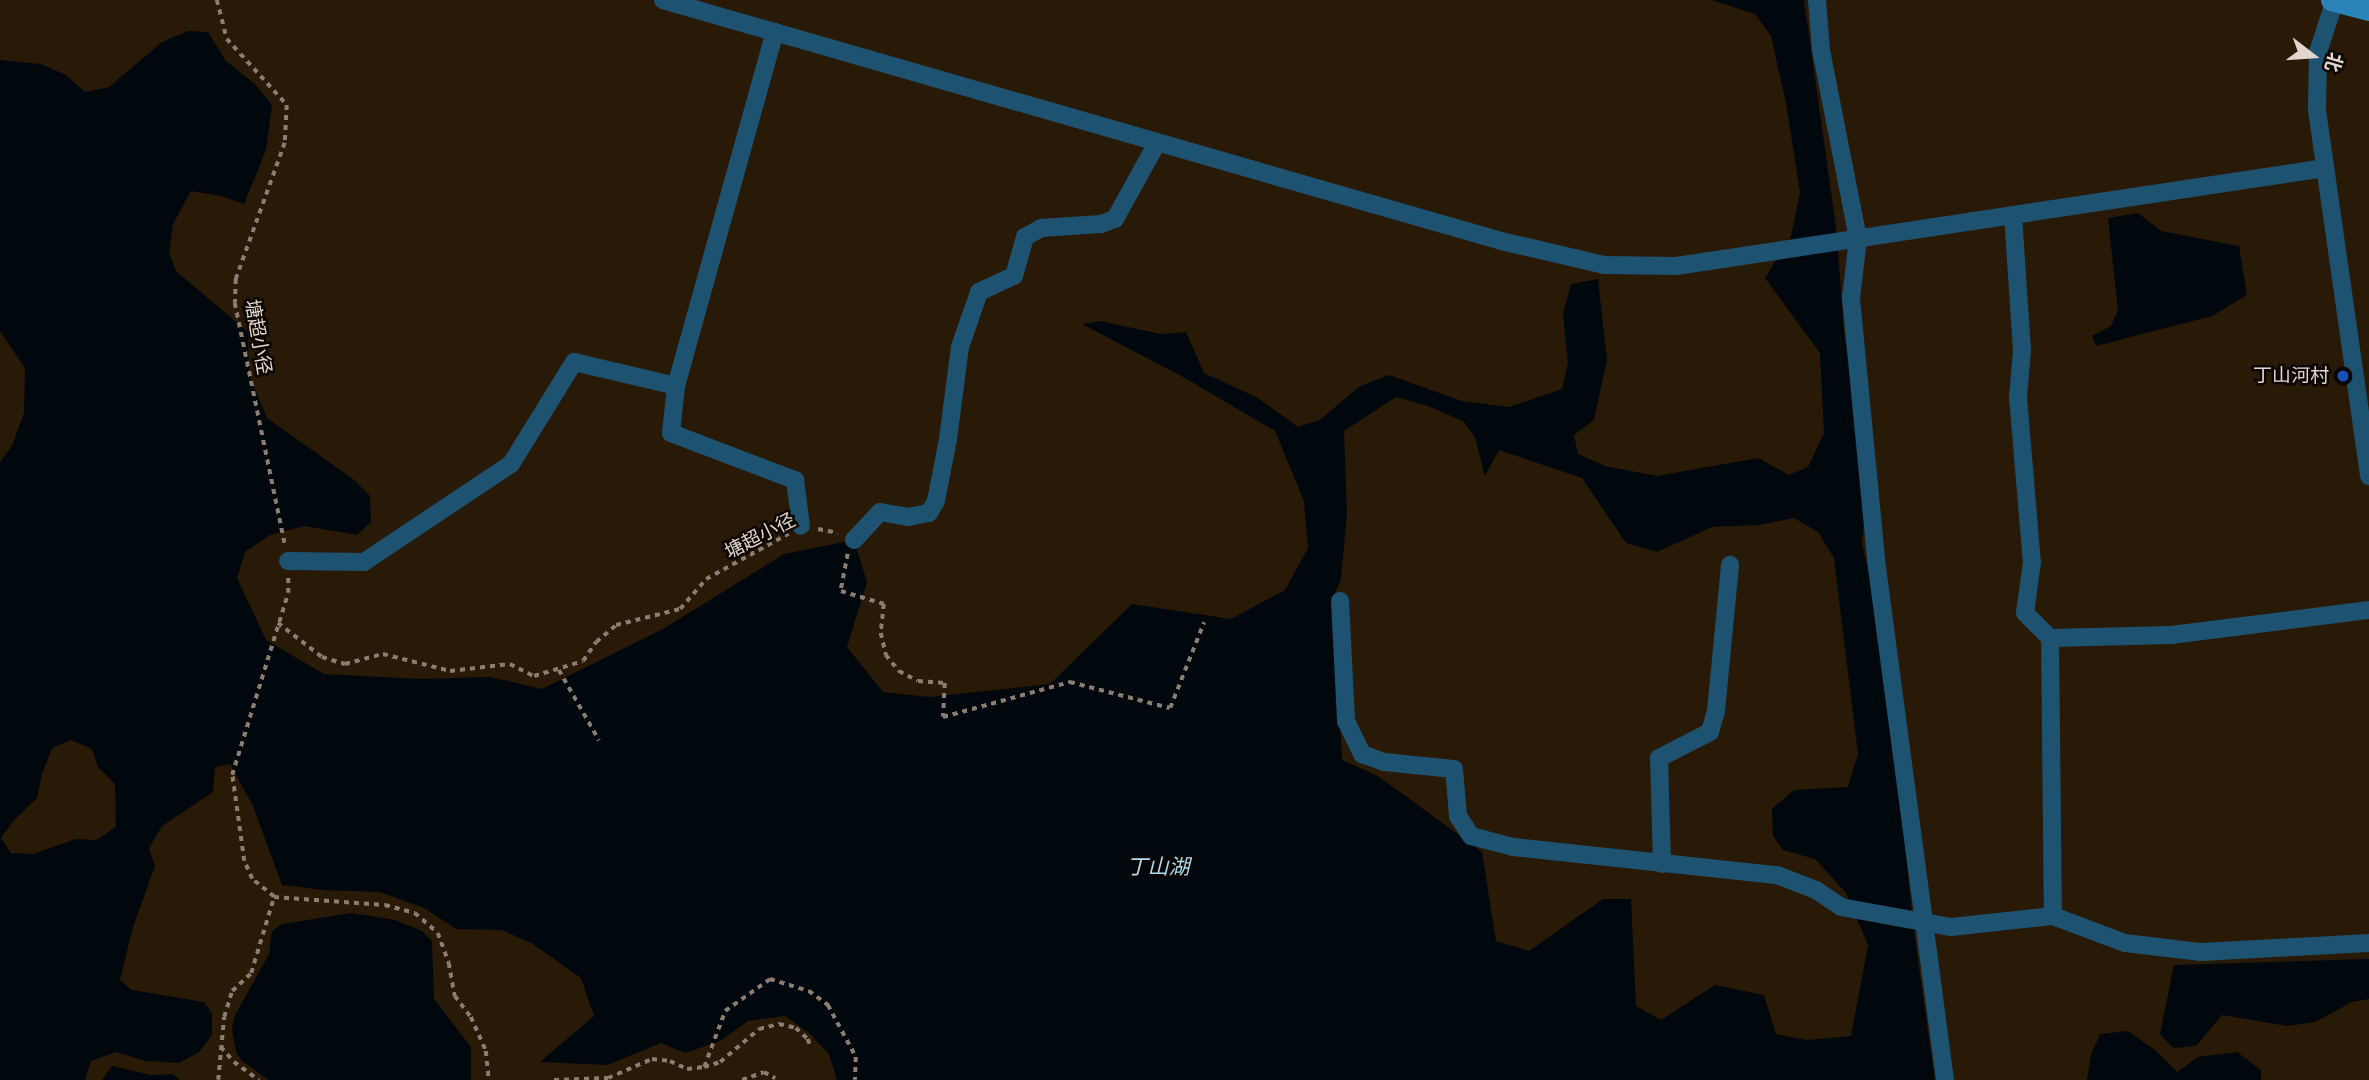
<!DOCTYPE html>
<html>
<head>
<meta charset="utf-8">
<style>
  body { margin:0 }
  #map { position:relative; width:2369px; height:1080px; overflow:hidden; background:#291907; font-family:Montserrat,"Noto Sans SC",sans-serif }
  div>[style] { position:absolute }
  .water>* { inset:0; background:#01080d }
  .path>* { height:3.5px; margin-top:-1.75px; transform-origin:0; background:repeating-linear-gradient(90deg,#8b7e70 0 5px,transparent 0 10px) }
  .minor>* { height:18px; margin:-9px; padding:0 9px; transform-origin:9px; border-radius:9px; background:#1e5271 }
  .primary>* { height:21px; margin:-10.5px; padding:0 10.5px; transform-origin:10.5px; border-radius:10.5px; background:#2a84b7 }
  .dots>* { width:19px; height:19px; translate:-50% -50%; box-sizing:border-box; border:4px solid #0c0602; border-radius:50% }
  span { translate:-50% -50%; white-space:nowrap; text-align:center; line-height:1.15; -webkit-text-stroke:5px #0c0602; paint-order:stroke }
  .street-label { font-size:19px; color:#e1d6cb }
  .poi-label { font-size:19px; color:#e1d6cb }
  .right { translate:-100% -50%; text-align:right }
  .water-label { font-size:21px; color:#afdbf1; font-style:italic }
  .north { position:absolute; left:2278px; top:21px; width:70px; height:70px; -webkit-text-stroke:5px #0c0602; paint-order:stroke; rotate:107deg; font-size:19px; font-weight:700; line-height:28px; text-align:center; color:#e1d6cb }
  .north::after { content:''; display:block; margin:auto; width:24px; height:32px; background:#e1d6cb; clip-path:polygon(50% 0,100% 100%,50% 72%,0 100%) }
</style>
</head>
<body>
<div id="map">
  <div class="water">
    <div style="clip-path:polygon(evenodd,1711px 0,1804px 0,1836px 227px,1845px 341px,1871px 445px,1862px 544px,1881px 621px,1915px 939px,1935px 1080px,837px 1080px,829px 1054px,809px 1033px,785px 1016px,748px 1021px,720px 1041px,685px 1053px,661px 1043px,608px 1065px,540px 1062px,594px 1016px,581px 978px,533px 944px,502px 930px,456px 929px,424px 908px,380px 892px,323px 890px,282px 885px,253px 806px,230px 764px,215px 767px,213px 792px,162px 826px,149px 848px,155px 866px,133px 927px,120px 980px,132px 990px,204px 1002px,212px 1013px,212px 1035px,199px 1052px,179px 1063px,146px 1061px,116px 1052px,91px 1061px,85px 1080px,0 1080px,0 462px,12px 446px,24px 413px,25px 368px,0 331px,0 60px,41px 64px,66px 75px,85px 92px,109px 87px,162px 42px,188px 31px,208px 32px,226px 61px,256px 85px,272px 105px,266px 150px,244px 204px,221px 196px,191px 191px,173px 224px,169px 253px,176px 271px,248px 332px,249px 375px,267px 418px,353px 479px,370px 496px,371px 522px,357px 535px,304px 526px,270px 535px,245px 552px,237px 578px,266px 640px,324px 674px,421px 679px,490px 677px,542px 689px,663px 629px,784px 554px,854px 540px,867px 582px,847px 647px,883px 692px,929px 697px,1050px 684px,1132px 604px,1231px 619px,1285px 590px,1308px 548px,1304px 501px,1275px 431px,1185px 378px,1082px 324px,1100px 321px,1161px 334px,1186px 332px,1204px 373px,1258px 398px,1298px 427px,1320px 420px,1360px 386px,1389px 375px,1462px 401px,1509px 407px,1562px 389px,1568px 363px,1563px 314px,1571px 284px,1598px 279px,1607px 360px,1594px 420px,1574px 435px,1578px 454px,1605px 466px,1657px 476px,1758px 458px,1789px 475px,1808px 467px,1824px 433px,1820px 353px,1765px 278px,1791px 236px,1800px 192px,1786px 103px,1771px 36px,1755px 14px,1711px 0,1396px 397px,1428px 406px,1463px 421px,1475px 437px,1485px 476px,1499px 450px,1582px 478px,1626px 543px,1657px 552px,1712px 527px,1759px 525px,1794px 518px,1818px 532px,1834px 558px,1858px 754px,1848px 787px,1794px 790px,1772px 809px,1773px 836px,1783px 850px,1815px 859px,1846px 893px,1868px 945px,1851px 1036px,1807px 1040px,1776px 1034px,1764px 995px,1715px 985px,1661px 1020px,1636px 1006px,1631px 899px,1603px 899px,1529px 951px,1496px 941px,1482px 852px,1378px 776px,1342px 760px,1333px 598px,1341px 579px,1347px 513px,1344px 431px,1396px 397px,1711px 0,71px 740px,92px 749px,98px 767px,115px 784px,116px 827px,96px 840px,76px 839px,33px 854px,11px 853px,1px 838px,15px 819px,37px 798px,42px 774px,52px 748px,71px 740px)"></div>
    <div style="clip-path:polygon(2138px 213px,2161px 231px,2239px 246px,2247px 295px,2212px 316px,2096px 346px,2092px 336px,2111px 326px,2118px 310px,2108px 218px)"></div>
    <div style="clip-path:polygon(351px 913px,395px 920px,422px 931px,432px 941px,434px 999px,471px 1047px,471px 1080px,269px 1080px,242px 1061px,236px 1052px,232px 1030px,234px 1017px,269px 954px,272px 931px,282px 924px)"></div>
    <div style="clip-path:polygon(2369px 959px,2369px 999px,2352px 1002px,2315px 1022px,2287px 1026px,2222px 1015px,2196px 1046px,2173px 1048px,2160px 1034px,2174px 965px)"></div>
    <div style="clip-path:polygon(2128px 1031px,2155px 1050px,2177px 1072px,2198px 1057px,2237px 1052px,2261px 1070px,2261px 1080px,2087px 1080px,2091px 1055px,2100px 1034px)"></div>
    <div style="clip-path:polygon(112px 1066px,151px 1075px,173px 1074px,180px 1080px,102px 1080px)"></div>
  </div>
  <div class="path">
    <div style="left:217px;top:0;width:40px;rotate:75.6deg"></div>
    <div style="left:227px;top:39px;width:89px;rotate:47.7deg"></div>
    <div style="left:287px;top:105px;width:38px;rotate:93deg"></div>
    <div style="left:285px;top:143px;width:145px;rotate:109.8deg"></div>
    <div style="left:236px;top:279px;width:24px;rotate:92deg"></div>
    <div style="left:235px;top:303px;width:246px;rotate:78.3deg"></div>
    <div style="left:818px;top:529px;width:20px;rotate:11deg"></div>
    <div style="left:848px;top:554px;width:38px;rotate:101deg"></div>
    <div style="left:841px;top:591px;width:45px;rotate:16.8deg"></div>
    <div style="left:884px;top:604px;width:29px;rotate:96deg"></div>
    <div style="left:881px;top:633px;width:23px;rotate:77deg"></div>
    <div style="left:886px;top:655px;width:21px;rotate:51deg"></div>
    <div style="left:899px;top:671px;width:21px;rotate:28deg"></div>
    <div style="left:918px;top:681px;width:27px;rotate:4deg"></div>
    <div style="left:945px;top:683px;width:34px;rotate:93deg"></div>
    <div style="left:943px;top:717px;width:132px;rotate:-15.4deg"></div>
    <div style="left:1070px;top:682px;width:103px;rotate:14.6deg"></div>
    <div style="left:1170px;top:708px;width:92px;rotate:-68.4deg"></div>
    <div style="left:278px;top:623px;width:56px;rotate:37.7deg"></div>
    <div style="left:322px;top:657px;width:24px;rotate:17deg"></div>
    <div style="left:345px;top:664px;width:39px;rotate:-15deg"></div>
    <div style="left:383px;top:654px;width:69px;rotate:14.2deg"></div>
    <div style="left:450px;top:671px;width:60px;rotate:-6.7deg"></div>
    <div style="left:510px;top:664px;width:27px;rotate:27deg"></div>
    <div style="left:534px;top:676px;width:51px;rotate:-17deg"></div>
    <div style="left:583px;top:661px;width:23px;rotate:-56deg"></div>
    <div style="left:596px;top:642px;width:26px;rotate:-40deg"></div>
    <div style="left:616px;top:625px;width:66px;rotate:-14deg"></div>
    <div style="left:680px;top:609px;width:40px;rotate:-49deg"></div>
    <div style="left:706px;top:579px;width:94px;rotate:-28.8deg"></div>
    <div style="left:559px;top:670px;width:81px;rotate:60.3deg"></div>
    <div style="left:274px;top:897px;width:111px;rotate:4.1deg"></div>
    <div style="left:385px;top:905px;width:31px;rotate:15deg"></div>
    <div style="left:415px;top:913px;width:30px;rotate:41deg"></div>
    <div style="left:438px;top:933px;width:32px;rotate:70deg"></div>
    <div style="left:449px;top:963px;width:34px;rotate:80deg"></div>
    <div style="left:455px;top:996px;width:26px;rotate:53deg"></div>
    <div style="left:471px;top:1017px;width:37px;rotate:66deg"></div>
    <div style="left:486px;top:1051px;width:29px;rotate:84deg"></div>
    <div style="left:221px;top:1047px;width:20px;rotate:49deg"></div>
    <div style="left:234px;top:1062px;width:31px;rotate:36deg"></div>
    <div style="left:704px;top:1067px;width:60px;rotate:-69.4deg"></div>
    <div style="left:725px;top:1011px;width:55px;rotate:-35.4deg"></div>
    <div style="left:770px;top:979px;width:41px;rotate:17.1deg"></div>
    <div style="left:809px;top:991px;width:24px;rotate:36deg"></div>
    <div style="left:828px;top:1005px;width:59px;rotate:61.7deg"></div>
    <div style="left:856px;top:1057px;width:23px;rotate:92deg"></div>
    <div style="left:218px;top:1080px;width:63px;rotate:-84.6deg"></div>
    <div style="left:224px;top:1017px;width:27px;rotate:-73deg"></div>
    <div style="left:232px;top:991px;width:26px;rotate:-43deg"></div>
    <div style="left:251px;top:973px;width:79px;rotate:-73.2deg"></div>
    <div style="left:274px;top:897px;width:28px;rotate:-141deg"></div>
    <div style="left:252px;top:879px;width:20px;rotate:-114deg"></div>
    <div style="left:244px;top:861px;width:87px;rotate:-97.9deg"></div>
    <div style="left:232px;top:775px;width:190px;rotate:-72.9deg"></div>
    <div style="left:288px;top:593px;width:17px;rotate:-90deg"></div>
    <div style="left:554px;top:1080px;width:54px;rotate:-2.1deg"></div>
    <div style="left:608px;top:1078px;width:48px;rotate:-23.4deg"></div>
    <div style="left:652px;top:1059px;width:18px;rotate:6deg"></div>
    <div style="left:670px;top:1061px;width:19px;rotate:25deg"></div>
    <div style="left:687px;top:1069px;width:17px;rotate:-7deg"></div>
    <div style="left:704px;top:1067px;width:17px;rotate:-17deg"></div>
    <div style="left:720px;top:1062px;width:51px;rotate:-40.2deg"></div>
    <div style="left:759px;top:1029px;width:21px;rotate:-14deg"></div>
    <div style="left:779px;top:1024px;width:17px;rotate:13deg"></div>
    <div style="left:796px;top:1028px;width:16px;rotate:43deg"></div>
    <div style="left:808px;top:1039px;width:9px;rotate:72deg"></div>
    <div style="left:742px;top:1080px;width:23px;rotate:-20deg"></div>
    <div style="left:764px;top:1072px;width:13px;rotate:29deg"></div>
  </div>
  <div class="minor">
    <div style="left:663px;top:0;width:872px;rotate:16.04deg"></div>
    <div style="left:1501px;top:241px;width:106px;rotate:13.1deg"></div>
    <div style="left:1604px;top:265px;width:72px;rotate:0.8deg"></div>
    <div style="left:1676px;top:266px;width:656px;rotate:-8.59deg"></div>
    <div style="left:1817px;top:0;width:50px;rotate:85.4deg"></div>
    <div style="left:1821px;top:50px;width:193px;rotate:78.9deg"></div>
    <div style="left:1858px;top:239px;width:59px;rotate:96.8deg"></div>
    <div style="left:1851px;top:298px;width:263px;rotate:84.5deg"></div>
    <div style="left:1876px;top:560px;width:525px;rotate:82.44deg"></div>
    <div style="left:2335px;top:0;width:55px;rotate:108.1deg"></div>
    <div style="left:2318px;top:52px;width:58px;rotate:91deg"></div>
    <div style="left:2317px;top:110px;width:370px;rotate:81.9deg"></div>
    <div style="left:2013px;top:215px;width:135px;rotate:86.2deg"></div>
    <div style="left:2022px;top:350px;width:47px;rotate:94.9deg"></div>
    <div style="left:2018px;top:397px;width:166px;rotate:85.2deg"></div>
    <div style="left:2032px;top:562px;width:51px;rotate:97.8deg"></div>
    <div style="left:2025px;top:613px;width:35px;rotate:45deg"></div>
    <div style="left:2050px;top:638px;width:278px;rotate:89.4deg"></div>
    <div style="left:676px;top:386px;width:47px;rotate:96.1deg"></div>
    <div style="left:671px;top:433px;width:133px;rotate:20.8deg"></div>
    <div style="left:795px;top:480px;width:46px;rotate:82.6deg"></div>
    <div style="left:854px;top:540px;width:38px;rotate:-47deg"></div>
    <div style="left:880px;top:512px;width:28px;rotate:10deg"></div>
    <div style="left:908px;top:517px;width:21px;rotate:-11deg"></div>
    <div style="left:929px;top:513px;width:14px;rotate:-60deg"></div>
    <div style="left:936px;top:501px;width:63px;rotate:-79deg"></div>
    <div style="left:948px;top:439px;width:93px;rotate:-82.6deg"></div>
    <div style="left:960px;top:347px;width:58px;rotate:-70.9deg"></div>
    <div style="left:979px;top:292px;width:38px;rotate:-25deg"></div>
    <div style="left:1014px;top:276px;width:41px;rotate:-74.2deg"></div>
    <div style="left:1025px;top:237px;width:18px;rotate:-29deg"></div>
    <div style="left:1041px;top:228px;width:60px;rotate:-3.8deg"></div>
    <div style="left:1101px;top:224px;width:15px;rotate:-20deg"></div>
    <div style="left:1115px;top:219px;width:87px;rotate:-61.1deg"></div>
    <div style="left:288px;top:561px;width:76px;rotate:0.8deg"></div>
    <div style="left:364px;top:562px;width:177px;rotate:-33.7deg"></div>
    <div style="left:511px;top:464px;width:120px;rotate:-58.3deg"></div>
    <div style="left:574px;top:362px;width:105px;rotate:13.2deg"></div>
    <div style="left:676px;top:386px;width:368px;rotate:-74.4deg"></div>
    <div style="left:1340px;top:601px;width:120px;rotate:87.1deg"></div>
    <div style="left:1346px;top:721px;width:37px;rotate:64deg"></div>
    <div style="left:1362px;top:754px;width:23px;rotate:20deg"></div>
    <div style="left:1384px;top:762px;width:70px;rotate:5.7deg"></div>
    <div style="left:1454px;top:769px;width:47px;rotate:85.1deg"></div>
    <div style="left:1458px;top:816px;width:24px;rotate:57deg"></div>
    <div style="left:1471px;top:836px;width:43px;rotate:14.7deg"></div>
    <div style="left:1513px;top:847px;width:265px;rotate:6.1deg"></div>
    <div style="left:1777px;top:875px;width:42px;rotate:21deg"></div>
    <div style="left:1816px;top:890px;width:30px;rotate:34deg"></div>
    <div style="left:1841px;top:907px;width:112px;rotate:10.3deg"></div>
    <div style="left:1951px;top:927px;width:103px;rotate:-6.2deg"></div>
    <div style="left:2053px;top:916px;width:77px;rotate:20.6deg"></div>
    <div style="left:2125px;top:943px;width:77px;rotate:6.8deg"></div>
    <div style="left:2201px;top:952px;width:168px;rotate:-3.1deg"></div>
    <div style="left:2050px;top:638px;width:121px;rotate:-1.4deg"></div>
    <div style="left:2171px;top:635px;width:200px;rotate:-7.2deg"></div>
    <div style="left:1662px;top:864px;width:106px;rotate:-91.6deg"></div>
    <div style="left:1659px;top:758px;width:57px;rotate:-27deg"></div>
    <div style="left:1710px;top:732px;width:22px;rotate:-74deg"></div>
    <div style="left:1716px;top:711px;width:147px;rotate:-84.5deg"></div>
  </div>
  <div class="primary">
    <div style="left:2331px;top:0;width:39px;rotate:15deg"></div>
  </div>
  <div class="dots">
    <div style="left:2343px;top:376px;background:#1a4fb4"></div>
  </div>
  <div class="street-label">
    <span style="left:258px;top:337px;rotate:80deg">塘超小径</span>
    <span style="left:760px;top:536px;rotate:-27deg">塘超小径</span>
  </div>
  <div class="poi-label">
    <span class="right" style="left:2329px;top:376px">丁山河村</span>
  </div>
  <div class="water-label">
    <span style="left:1158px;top:867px">丁山湖</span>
  </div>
  <div class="north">北</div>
</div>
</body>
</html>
